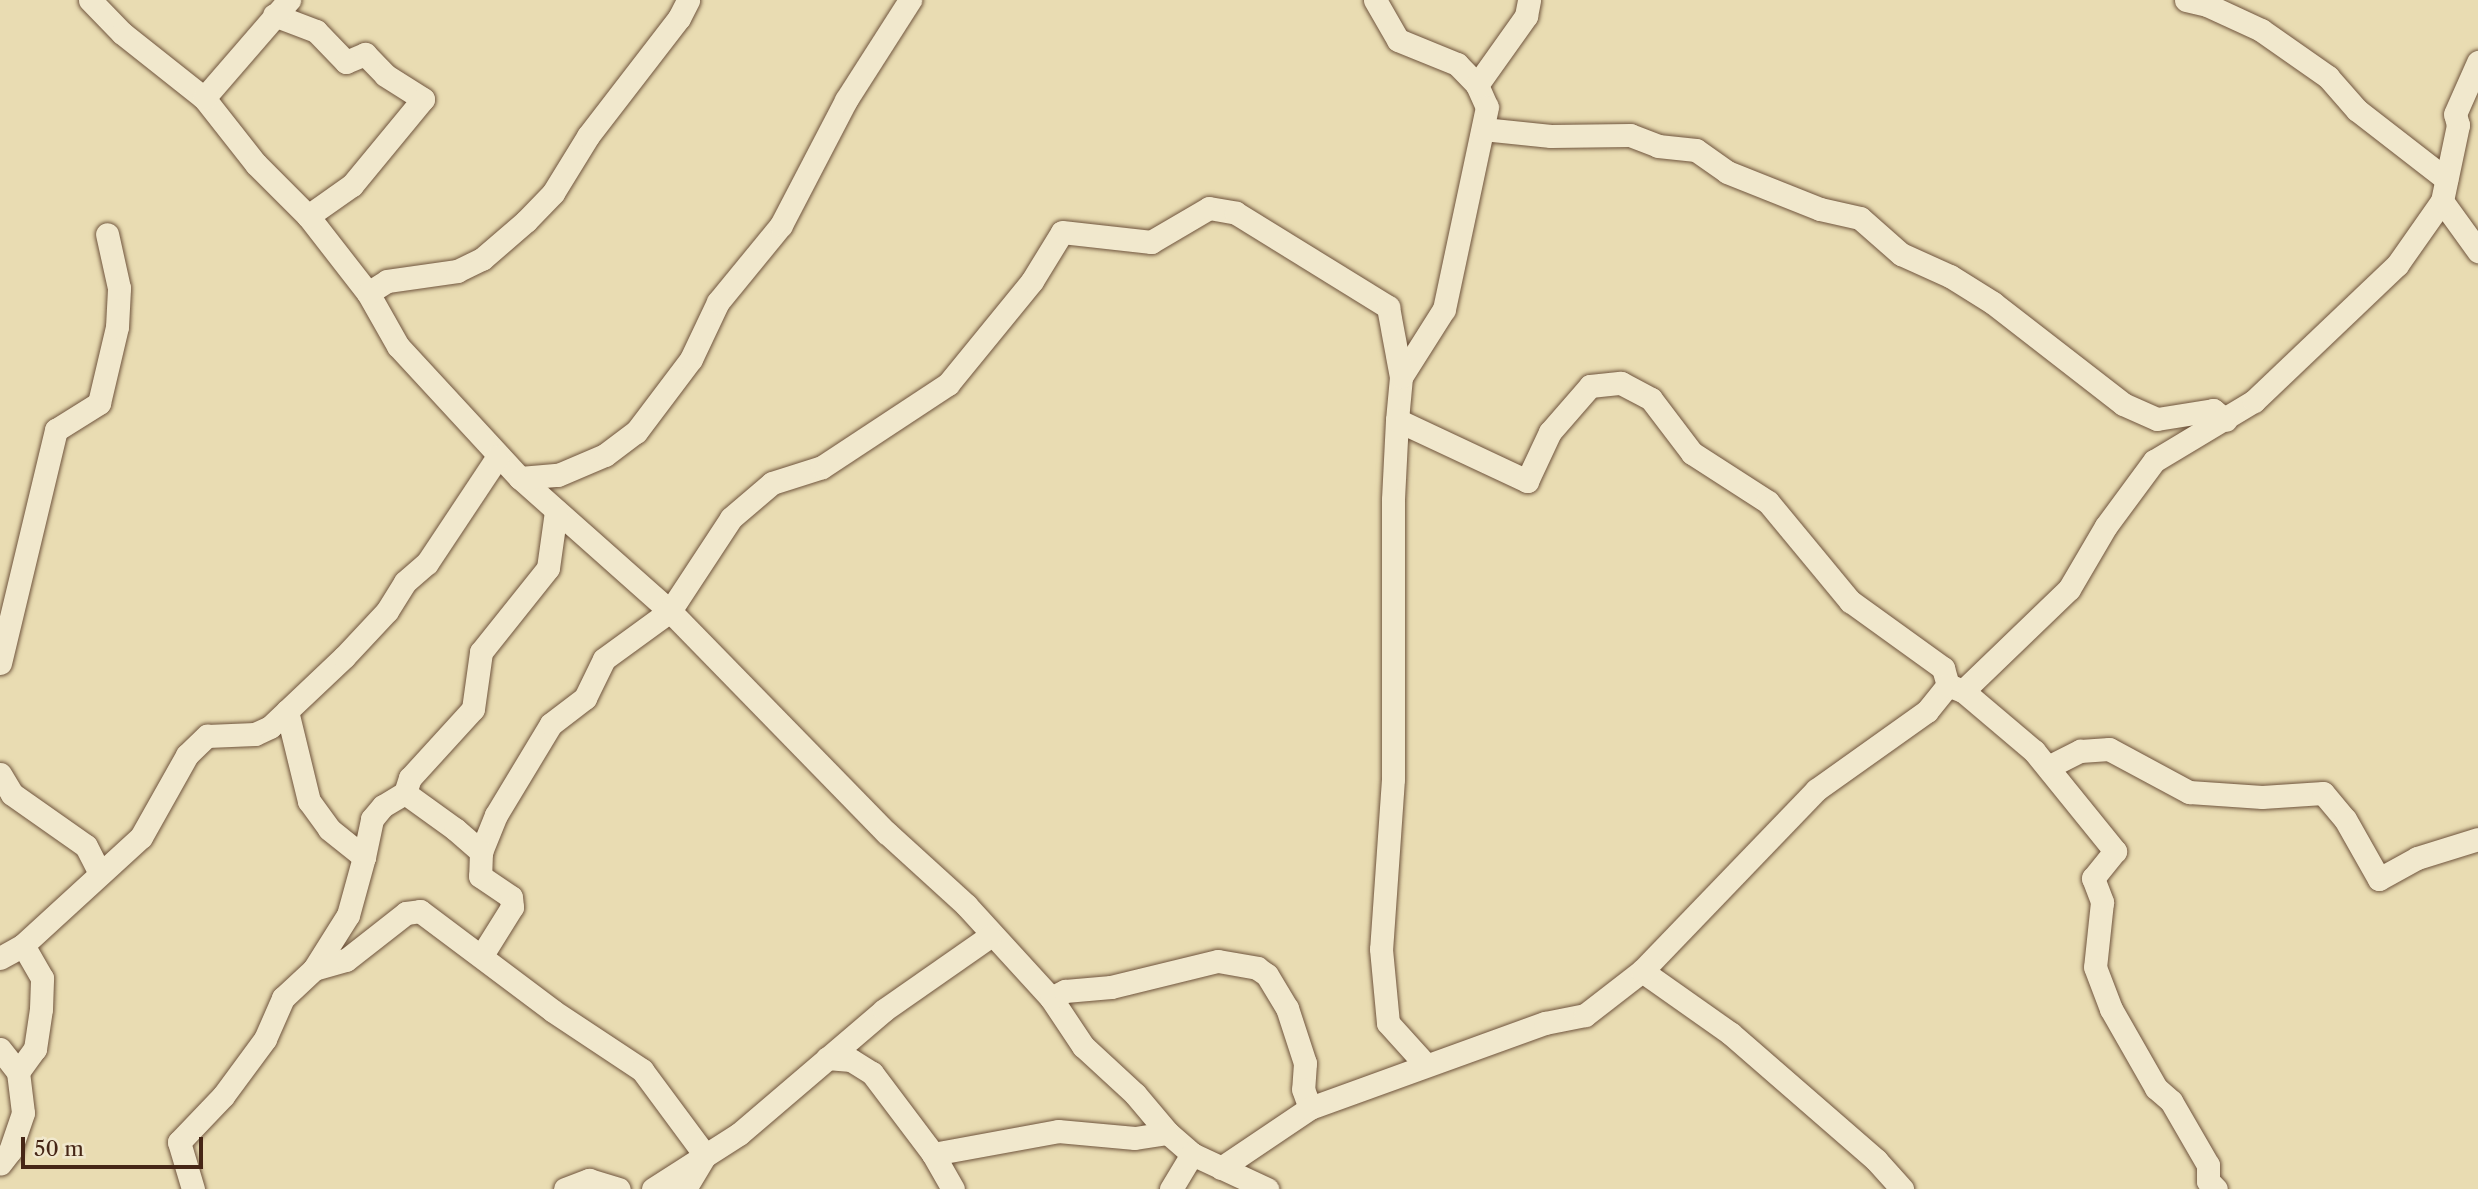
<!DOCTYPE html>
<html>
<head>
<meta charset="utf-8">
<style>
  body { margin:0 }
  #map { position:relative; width:2478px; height:1189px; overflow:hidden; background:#e9dcb2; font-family:"Libre Caslon Text",serif }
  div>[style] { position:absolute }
  .roads { filter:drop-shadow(0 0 2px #6f543d) drop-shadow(0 0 2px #6f543d) }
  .minor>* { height:23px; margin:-11.5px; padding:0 11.5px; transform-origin:11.5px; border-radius:11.5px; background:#f1e8cd }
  span { translate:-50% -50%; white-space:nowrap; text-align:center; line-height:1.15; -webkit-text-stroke:5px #f1e8cd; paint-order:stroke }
  .scale { position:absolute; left:21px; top:1137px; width:182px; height:32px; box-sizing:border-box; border:4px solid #462616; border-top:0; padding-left:9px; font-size:21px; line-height:24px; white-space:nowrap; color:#462616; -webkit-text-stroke:5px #f1e8cd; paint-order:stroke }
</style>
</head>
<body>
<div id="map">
  <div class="roads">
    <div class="minor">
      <div style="left:90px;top:0;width:46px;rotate:45.9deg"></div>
      <div style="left:122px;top:33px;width:105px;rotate:38.4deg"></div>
      <div style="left:204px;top:98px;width:84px;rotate:51.8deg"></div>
      <div style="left:256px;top:164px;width:74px;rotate:45deg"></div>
      <div style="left:308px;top:216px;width:98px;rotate:52.1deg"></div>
      <div style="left:368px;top:293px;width:61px;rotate:60.5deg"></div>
      <div style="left:398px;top:346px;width:180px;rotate:47.3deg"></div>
      <div style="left:520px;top:478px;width:200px;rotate:41.6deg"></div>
      <div style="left:670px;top:611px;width:310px;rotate:45.7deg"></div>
      <div style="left:887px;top:833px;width:107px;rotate:42.3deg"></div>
      <div style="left:966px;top:905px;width:126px;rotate:47.6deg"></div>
      <div style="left:1051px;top:998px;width:58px;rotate:56.3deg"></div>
      <div style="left:1083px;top:1046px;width:71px;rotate:42.7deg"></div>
      <div style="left:1135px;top:1094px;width:51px;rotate:49.8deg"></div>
      <div style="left:1168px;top:1133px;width:32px;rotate:41deg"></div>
      <div style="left:1192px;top:1154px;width:83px;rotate:25deg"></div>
      <div style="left:1375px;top:0;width:46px;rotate:60.1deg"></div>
      <div style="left:1398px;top:40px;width:64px;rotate:22.1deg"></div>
      <div style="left:1457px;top:64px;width:29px;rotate:46deg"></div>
      <div style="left:1477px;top:85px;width:24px;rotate:66deg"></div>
      <div style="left:1487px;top:107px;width:207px;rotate:102deg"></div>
      <div style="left:1444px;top:309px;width:80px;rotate:122.3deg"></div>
      <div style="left:1401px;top:377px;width:43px;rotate:95.3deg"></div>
      <div style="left:1397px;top:420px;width:80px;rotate:92.9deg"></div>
      <div style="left:1393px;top:500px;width:279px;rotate:90deg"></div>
      <div style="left:1393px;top:779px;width:170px;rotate:94deg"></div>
      <div style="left:1381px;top:949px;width:74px;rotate:84.6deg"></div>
      <div style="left:1388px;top:1023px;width:57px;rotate:47.9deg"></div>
      <div style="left:2186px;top:0;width:22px;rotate:13deg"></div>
      <div style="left:2207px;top:5px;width:60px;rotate:24.8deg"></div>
      <div style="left:2261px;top:30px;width:82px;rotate:35deg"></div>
      <div style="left:2328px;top:77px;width:44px;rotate:48.7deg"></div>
      <div style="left:2357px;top:110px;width:113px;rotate:37.8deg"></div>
      <div style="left:274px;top:15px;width:45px;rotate:20.9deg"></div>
      <div style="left:316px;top:31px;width:43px;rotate:45.9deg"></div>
      <div style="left:346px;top:62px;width:21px;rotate:-23deg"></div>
      <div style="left:365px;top:54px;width:29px;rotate:46deg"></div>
      <div style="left:385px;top:75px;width:45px;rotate:32.3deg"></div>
      <div style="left:423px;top:99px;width:112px;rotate:129.5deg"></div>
      <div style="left:352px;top:185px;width:54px;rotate:144.8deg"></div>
      <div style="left:1477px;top:85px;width:85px;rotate:-54.6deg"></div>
      <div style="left:1526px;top:16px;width:16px;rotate:-79deg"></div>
      <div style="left:204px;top:98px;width:130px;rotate:-49.1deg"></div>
      <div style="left:1483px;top:129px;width:68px;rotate:5.9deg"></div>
      <div style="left:1551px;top:136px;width:79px;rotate:-0.7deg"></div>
      <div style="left:1630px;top:135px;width:30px;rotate:21deg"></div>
      <div style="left:1658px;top:146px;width:38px;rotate:6deg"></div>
      <div style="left:1696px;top:150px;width:38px;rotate:35deg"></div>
      <div style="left:1727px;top:172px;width:100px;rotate:21.7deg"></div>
      <div style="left:1820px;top:209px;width:41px;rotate:12.7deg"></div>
      <div style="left:1860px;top:218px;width:55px;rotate:41.3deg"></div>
      <div style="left:1901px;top:254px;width:54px;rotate:24.2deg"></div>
      <div style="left:1950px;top:276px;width:51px;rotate:32.1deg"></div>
      <div style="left:1993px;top:303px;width:165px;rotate:37.8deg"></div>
      <div style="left:2123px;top:404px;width:37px;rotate:24deg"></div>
      <div style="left:2157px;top:419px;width:57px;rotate:-9.1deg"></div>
      <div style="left:2213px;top:410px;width:16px;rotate:38deg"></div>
      <div style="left:2442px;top:201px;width:62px;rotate:54.2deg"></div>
      <div style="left:368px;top:293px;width:22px;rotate:-32deg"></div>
      <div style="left:387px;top:281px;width:71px;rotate:-8.1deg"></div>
      <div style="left:457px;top:271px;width:28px;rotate:-26deg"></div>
      <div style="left:482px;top:259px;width:58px;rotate:-40.8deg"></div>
      <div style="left:526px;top:221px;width:39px;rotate:-46deg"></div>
      <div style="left:553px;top:193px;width:67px;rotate:-58.4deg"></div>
      <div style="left:588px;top:136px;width:149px;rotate:-52.4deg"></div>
      <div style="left:679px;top:18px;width:20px;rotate:-63deg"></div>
      <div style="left:1397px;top:420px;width:144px;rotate:25.1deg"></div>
      <div style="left:1527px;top:481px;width:54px;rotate:-64.9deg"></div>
      <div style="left:1550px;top:432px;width:61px;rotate:-49deg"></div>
      <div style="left:1590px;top:386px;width:31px;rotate:-6deg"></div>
      <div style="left:1621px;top:383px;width:34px;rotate:28deg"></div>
      <div style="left:1651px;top:399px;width:68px;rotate:52.8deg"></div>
      <div style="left:1692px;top:453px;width:90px;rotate:32.8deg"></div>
      <div style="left:1768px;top:502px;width:129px;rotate:50.4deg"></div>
      <div style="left:1850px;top:601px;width:115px;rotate:35.8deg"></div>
      <div style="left:1943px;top:668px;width:18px;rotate:74deg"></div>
      <div style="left:520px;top:478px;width:38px;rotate:-5deg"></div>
      <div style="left:558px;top:475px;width:51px;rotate:-23.1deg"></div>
      <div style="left:605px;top:455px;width:39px;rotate:-37deg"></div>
      <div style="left:636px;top:432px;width:91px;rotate:-53deg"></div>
      <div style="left:691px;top:359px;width:63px;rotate:-64.7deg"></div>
      <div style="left:718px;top:302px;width:99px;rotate:-50.7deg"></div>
      <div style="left:781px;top:225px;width:141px;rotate:-62.5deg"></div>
      <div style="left:846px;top:100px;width:119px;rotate:-57.4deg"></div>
      <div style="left:0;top:663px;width:240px;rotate:-76.5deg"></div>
      <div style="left:56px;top:430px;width:51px;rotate:-32.1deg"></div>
      <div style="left:99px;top:403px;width:78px;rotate:-76.7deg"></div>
      <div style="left:117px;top:327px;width:39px;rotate:-87deg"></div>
      <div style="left:119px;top:288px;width:55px;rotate:-102.5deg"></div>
      <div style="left:1963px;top:691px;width:93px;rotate:40.2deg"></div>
      <div style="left:2034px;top:751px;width:129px;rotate:51deg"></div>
      <div style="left:2115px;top:851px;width:35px;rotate:129deg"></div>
      <div style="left:2093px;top:878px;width:26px;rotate:69deg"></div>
      <div style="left:2102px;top:902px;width:65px;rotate:96.1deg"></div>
      <div style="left:2095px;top:967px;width:45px;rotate:69.1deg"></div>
      <div style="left:2111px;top:1009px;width:91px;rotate:60.3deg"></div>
      <div style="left:2156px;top:1088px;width:20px;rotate:41deg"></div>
      <div style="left:2171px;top:1101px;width:74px;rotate:60deg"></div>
      <div style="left:2208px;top:1165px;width:16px;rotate:90deg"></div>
      <div style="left:2208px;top:1181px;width:11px;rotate:45deg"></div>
      <div style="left:287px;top:711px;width:93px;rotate:76.3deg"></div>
      <div style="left:309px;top:801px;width:34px;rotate:54deg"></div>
      <div style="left:329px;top:829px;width:45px;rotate:38.7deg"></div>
      <div style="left:364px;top:857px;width:60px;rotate:105.4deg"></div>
      <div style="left:348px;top:915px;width:64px;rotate:122.2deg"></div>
      <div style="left:2048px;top:767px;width:36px;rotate:-27deg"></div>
      <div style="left:2080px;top:751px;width:29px;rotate:-4deg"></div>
      <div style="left:2109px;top:749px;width:91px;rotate:28.3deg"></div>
      <div style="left:2189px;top:792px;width:73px;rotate:3.9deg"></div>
      <div style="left:2262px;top:797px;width:61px;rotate:-3.8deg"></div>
      <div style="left:2323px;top:793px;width:34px;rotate:50deg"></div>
      <div style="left:2345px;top:819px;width:69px;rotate:60.5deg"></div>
      <div style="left:2379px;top:879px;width:43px;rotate:-28.9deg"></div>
      <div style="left:2417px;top:858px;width:64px;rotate:-17.3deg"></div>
      <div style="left:0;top:774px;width:23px;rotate:59deg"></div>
      <div style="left:12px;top:794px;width:90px;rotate:35.1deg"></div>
      <div style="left:86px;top:846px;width:31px;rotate:63deg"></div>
      <div style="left:405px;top:793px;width:16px;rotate:-72deg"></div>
      <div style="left:410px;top:778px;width:93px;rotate:-47.6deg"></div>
      <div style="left:473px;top:709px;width:58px;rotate:-82deg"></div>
      <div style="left:481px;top:652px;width:107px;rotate:-51.4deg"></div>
      <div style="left:548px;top:568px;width:58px;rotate:-82deg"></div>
      <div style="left:481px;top:852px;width:40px;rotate:-68deg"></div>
      <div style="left:496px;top:815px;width:106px;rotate:-58.9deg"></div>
      <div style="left:551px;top:724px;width:43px;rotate:-37.4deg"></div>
      <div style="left:585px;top:698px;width:43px;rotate:-64deg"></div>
      <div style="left:604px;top:659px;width:82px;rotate:-36deg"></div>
      <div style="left:670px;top:611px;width:111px;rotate:-56.7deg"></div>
      <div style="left:731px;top:518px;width:54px;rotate:-40.5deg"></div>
      <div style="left:772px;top:483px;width:52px;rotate:-17.7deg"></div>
      <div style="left:822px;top:467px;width:151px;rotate:-33.4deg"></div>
      <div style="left:948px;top:384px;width:133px;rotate:-50.8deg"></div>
      <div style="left:1032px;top:281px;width:57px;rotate:-58.5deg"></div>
      <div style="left:1062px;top:232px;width:90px;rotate:6.4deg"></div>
      <div style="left:1151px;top:242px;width:67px;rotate:-30.4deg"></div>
      <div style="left:1209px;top:208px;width:27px;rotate:10deg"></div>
      <div style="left:1236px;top:213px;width:179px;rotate:31.7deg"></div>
      <div style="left:1388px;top:307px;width:71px;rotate:79.5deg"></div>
      <div style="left:364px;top:857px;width:39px;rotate:-78deg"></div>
      <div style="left:372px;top:819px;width:17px;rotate:-50deg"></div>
      <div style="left:383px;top:806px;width:26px;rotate:-31deg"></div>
      <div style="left:405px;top:793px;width:62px;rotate:35.8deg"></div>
      <div style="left:455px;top:829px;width:35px;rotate:41deg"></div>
      <div style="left:481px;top:852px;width:24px;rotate:92deg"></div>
      <div style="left:480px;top:876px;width:37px;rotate:34deg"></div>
      <div style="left:511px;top:897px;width:10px;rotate:84deg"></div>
      <div style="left:512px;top:907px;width:57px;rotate:122deg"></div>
      <div style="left:0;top:958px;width:26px;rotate:-29deg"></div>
      <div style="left:23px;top:945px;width:160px;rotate:-42.5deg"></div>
      <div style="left:141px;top:837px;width:94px;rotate:-60.7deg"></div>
      <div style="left:187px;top:755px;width:28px;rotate:-44deg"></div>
      <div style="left:207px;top:736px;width:48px;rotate:-2.4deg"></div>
      <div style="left:255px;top:734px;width:17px;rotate:-25deg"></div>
      <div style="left:270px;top:727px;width:102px;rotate:-43.4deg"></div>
      <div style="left:344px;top:657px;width:63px;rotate:-46.9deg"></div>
      <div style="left:387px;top:611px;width:34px;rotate:-58deg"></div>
      <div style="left:405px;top:582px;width:29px;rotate:-41deg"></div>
      <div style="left:427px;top:563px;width:128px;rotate:-56.4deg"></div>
      <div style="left:1642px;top:971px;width:108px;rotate:35.2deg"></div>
      <div style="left:1730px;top:1033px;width:194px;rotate:41deg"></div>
      <div style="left:1876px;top:1160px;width:39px;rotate:48deg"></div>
      <div style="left:1051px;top:998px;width:16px;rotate:-27deg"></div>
      <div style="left:1065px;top:991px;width:46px;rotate:-5deg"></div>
      <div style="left:1111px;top:987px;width:110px;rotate:-13.7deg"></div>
      <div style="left:1218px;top:961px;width:40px;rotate:10deg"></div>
      <div style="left:1257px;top:968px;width:12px;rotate:35deg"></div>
      <div style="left:1267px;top:975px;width:39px;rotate:59deg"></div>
      <div style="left:1287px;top:1008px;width:58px;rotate:71.9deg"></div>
      <div style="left:1305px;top:1063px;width:26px;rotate:94deg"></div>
      <div style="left:1303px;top:1089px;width:20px;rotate:70deg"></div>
      <div style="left:0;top:1049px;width:29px;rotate:52deg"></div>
      <div style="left:18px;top:1072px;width:41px;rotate:83deg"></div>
      <div style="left:23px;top:1113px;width:40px;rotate:108.9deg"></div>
      <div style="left:10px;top:1151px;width:16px;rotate:128deg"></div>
      <div style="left:827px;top:1058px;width:24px;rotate:5deg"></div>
      <div style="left:851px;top:1060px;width:25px;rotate:32deg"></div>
      <div style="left:872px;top:1073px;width:101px;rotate:53deg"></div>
      <div style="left:933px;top:1154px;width:40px;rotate:60.3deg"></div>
      <div style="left:18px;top:1072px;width:29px;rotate:-54deg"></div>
      <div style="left:35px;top:1049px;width:40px;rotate:-81.5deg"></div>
      <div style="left:41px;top:1009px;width:31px;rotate:-88deg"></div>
      <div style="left:42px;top:978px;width:38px;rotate:-120deg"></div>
      <div style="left:933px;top:1154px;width:127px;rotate:-10.4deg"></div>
      <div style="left:1058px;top:1131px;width:77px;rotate:5.2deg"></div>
      <div style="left:1135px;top:1138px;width:33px;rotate:-9deg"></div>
      <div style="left:1221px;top:1168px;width:107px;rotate:-34deg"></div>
      <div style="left:1310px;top:1108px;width:250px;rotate:-19.9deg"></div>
      <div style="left:1545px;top:1023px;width:41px;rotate:-11.3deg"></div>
      <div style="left:1585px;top:1015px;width:72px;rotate:-37.7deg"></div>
      <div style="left:1642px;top:971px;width:251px;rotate:-46.1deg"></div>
      <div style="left:1816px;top:790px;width:136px;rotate:-35.4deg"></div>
      <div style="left:1927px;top:711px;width:33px;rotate:-51deg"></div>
      <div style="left:1948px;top:685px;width:16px;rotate:22deg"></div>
      <div style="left:1963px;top:691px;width:147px;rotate:-43.9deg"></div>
      <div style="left:2069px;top:589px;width:73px;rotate:-59.6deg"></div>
      <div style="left:2106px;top:526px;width:81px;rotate:-53.6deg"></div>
      <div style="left:2154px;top:461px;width:117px;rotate:-31deg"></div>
      <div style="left:2254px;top:401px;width:197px;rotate:-43.6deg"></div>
      <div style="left:2397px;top:265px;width:78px;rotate:-54.9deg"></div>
      <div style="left:2442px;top:201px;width:78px;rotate:-78.1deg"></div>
      <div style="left:2458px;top:125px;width:11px;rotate:-105deg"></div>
      <div style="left:2455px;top:114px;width:57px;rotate:-66.1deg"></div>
      <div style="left:193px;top:1189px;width:49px;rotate:-106.6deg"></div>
      <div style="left:179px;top:1142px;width:64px;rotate:-46.3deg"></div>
      <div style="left:223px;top:1096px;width:71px;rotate:-53.6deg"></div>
      <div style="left:265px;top:1039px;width:45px;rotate:-66.3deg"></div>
      <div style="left:283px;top:998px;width:42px;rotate:-43.1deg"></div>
      <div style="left:314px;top:969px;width:33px;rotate:-16deg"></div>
      <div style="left:346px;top:960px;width:76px;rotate:-38.1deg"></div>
      <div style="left:406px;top:913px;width:14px;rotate:-8deg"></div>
      <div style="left:420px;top:911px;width:166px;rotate:36.9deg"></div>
      <div style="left:553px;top:1011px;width:107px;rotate:33.5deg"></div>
      <div style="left:642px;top:1070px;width:101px;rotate:53.5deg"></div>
      <div style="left:702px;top:1151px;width:6px;rotate:72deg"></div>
      <div style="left:704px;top:1157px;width:37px;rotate:121deg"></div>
      <div style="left:565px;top:1189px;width:26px;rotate:-21deg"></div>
      <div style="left:589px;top:1180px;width:31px;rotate:17deg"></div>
      <div style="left:653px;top:1189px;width:102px;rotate:-32.6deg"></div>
      <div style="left:739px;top:1134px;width:191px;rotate:-40.5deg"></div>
      <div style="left:884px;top:1010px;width:129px;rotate:-34.9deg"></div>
      <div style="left:1171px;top:1189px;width:41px;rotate:-59deg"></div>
    </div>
  </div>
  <div class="scale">50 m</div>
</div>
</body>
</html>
